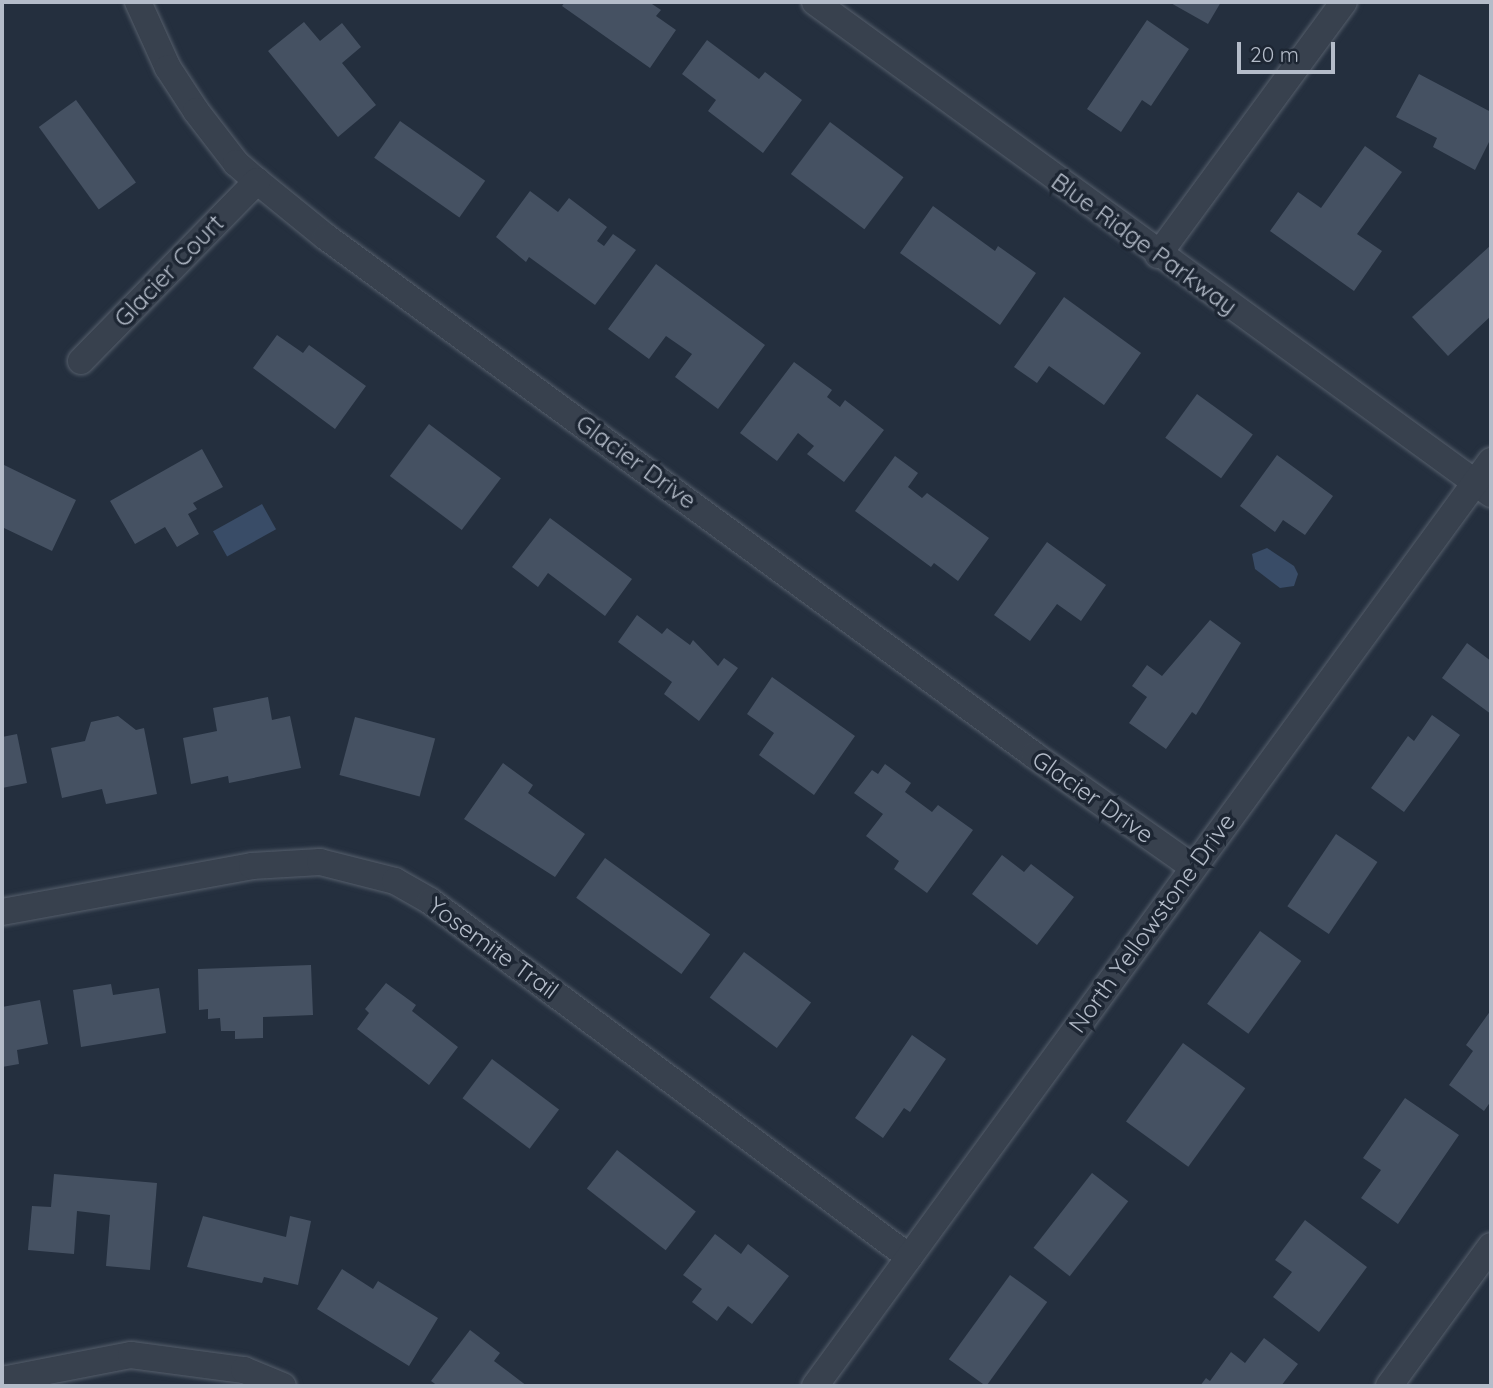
<!DOCTYPE html>
<html>
<head>
<meta charset="utf-8">
<style>
  body { margin:0 }
  #map { position:relative; width:1493px; height:1388px; overflow:hidden; background:#242f3e; font-family:Quicksand,sans-serif }
  div>[style] { position:absolute }
  .water>* { inset:0; background:#394c67; transform-origin:0 0 }
  .building>* { inset:0; background:#455162; transform-origin:0 0 }
  .roads { filter:drop-shadow(0 0 2px #565f6c) drop-shadow(0 0 2px #565f6c) }
  .minor>* { height:26px; margin:-13px; padding:0 13px; transform-origin:13px; border-radius:13px; background:#38414e }
  span { translate:-50% -50%; white-space:nowrap; text-align:center; line-height:1.15; -webkit-text-stroke:7px #1d2633; paint-order:stroke }
  .street-label { font-size:24px; color:#b4bcc9 }
  .frame { position:absolute; inset:0; border:4px solid #b4bcc9; pointer-events:none }
  .scale { position:absolute; left:1237px; top:42px; width:98px; height:32px; box-sizing:border-box; border:4px solid #b4bcc9; border-top:0; padding-left:9px; font-size:21px; line-height:24px; white-space:nowrap; color:#b4bcc9; -webkit-text-stroke:5px #1d2633; paint-order:stroke }
</style>
</head>
<body>
<div id="map">
  <div class="water">
    <div style="left:262px;top:504px;width:29px;height:56px;rotate:61deg"></div>
    <div style="clip-path:polygon(1267px 548px,1294px 566px,1298px 574px,1294px 586px,1280px 588px,1255px 569px,1252px 554px)"></div>
  </div>
  <div class="building">
    <div style="clip-path:polygon(565px 2px,649px 2px,661px 10px,656px 16px,676px 30px,650px 68px,562px 6px)"></div>
    <div style="clip-path:polygon(1169px 2px,1221px 2px,1208px 24px)"></div>
    <div style="clip-path:polygon(1147px 20px,1189px 49px,1151px 106px,1142px 100px,1121px 132px,1087px 109px)"></div>
    <div style="clip-path:polygon(304px 22px,320px 41px,342px 23px,361px 47px,342px 63px,376px 105px,338px 137px,268px 51px)"></div>
    <div style="clip-path:polygon(707px 40px,759px 79px,765px 72px,802px 100px,763px 153px,708px 111px,716px 100px,682px 74px)"></div>
    <div style="clip-path:polygon(1419px 74px,1491px 112px,1491px 138px,1475px 170px,1433px 147px,1437px 138px,1396px 117px)"></div>
    <div style="left:76px;top:100px;width:102px;height:46px;rotate:54deg"></div>
    <div style="left:400px;top:121px;width:104px;height:45px;rotate:35deg"></div>
    <div style="left:830px;top:122px;width:92px;height:65px;rotate:37deg"></div>
    <div style="clip-path:polygon(1365px 146px,1402px 172px,1357px 234px,1382px 251px,1354px 291px,1270px 231px,1298px 192px,1321px 208px)"></div>
    <div style="clip-path:polygon(530px 191px,558px 212px,569px 198px,607px 227px,597px 241px,604px 246px,613px 234px,636px 250px,595px 305px,529px 257px,526px 262px,496px 237px)"></div>
    <div style="clip-path:polygon(933px 206px,995px 251px,998px 246px,1036px 273px,1000px 325px,900px 253px)"></div>
    <div style="clip-path:polygon(1491px 245px,1491px 316px,1448px 356px,1412px 317px)"></div>
    <div style="clip-path:polygon(656px 264px,765px 345px,718px 409px,675px 377px,692px 354px,666px 336px,649px 359px,608px 329px)"></div>
    <div style="clip-path:polygon(1064px 297px,1141px 353px,1104px 405px,1049px 366px,1037px 383px,1014px 367px)"></div>
    <div style="clip-path:polygon(277px 335px,303px 353px,309px 345px,366px 386px,335px 429px,253px 368px)"></div>
    <div style="clip-path:polygon(794px 362px,832px 390px,827px 397px,840px 407px,845px 400px,884px 430px,844px 482px,807px 454px,814px 446px,798px 433px,777px 461px,740px 433px)"></div>
    <div style="left:1197px;top:394px;width:69px;height:54px;rotate:36deg"></div>
    <div style="left:429px;top:424px;width:90px;height:65px;rotate:37deg"></div>
    <div style="clip-path:polygon(202px 449px,223px 487px,193px 503px,197px 509px,188px 514px,199px 534px,177px 547px,165px 527px,135px 544px,110px 501px)"></div>
    <div style="clip-path:polygon(1277px 455px,1333px 496px,1305px 535px,1283px 520px,1275px 532px,1240px 506px)"></div>
    <div style="clip-path:polygon(895px 456px,918px 473px,908px 487px,922px 498px,927px 493px,989px 538px,958px 581px,934px 563px,931px 567px,855px 511px)"></div>
    <div style="clip-path:polygon(2px 464px,76px 500px,52px 551px,4px 528px,2px 533px)"></div>
    <div style="clip-path:polygon(550px 518px,632px 579px,605px 616px,548px 573px,538px 587px,512px 567px)"></div>
    <div style="clip-path:polygon(1047px 542px,1106px 585px,1081px 621px,1057px 604px,1030px 641px,994px 615px)"></div>
    <div style="clip-path:polygon(637px 615px,662px 634px,667px 628px,690px 645px,693px 640px,718px 666px,724px 658px,738px 668px,699px 721px,664px 694px,672px 682px,618px 642px)"></div>
    <div style="clip-path:polygon(1210px 620px,1241px 643px,1196px 715px,1192px 712px,1166px 749px,1129px 723px,1147px 697px,1132px 686px,1147px 665px,1162px 676px)"></div>
    <div style="clip-path:polygon(1467px 643px,1491px 661px,1491px 714px,1442px 678px)"></div>
    <div style="clip-path:polygon(772px 677px,855px 736px,814px 795px,759px 755px,774px 733px,747px 714px)"></div>
    <div style="clip-path:polygon(268px 697px,272px 720px,290px 716px,301px 768px,229px 783px,228px 776px,191px 784px,183px 738px,217px 731px,213px 708px)"></div>
    <div style="clip-path:polygon(1432px 715px,1460px 735px,1404px 812px,1371px 788px,1408px 736px,1414px 741px)"></div>
    <div style="clip-path:polygon(118px 716px,136px 730px,144px 728px,157px 794px,106px 804px,102px 789px,62px 798px,51px 748px,85px 741px,91px 722px)"></div>
    <div style="left:355px;top:717px;width:83px;height:60px;rotate:15deg"></div>
    <div style="clip-path:polygon(17px 734px,27px 783px,2px 788px,2px 737px)"></div>
    <div style="clip-path:polygon(503px 763px,533px 785px,528px 793px,585px 834px,555px 877px,464px 819px)"></div>
    <div style="clip-path:polygon(885px 764px,911px 783px,905px 792px,932px 812px,938px 805px,973px 830px,927px 893px,894px 869px,899px 861px,866px 836px,883px 814px,854px 793px,872px 770px,878px 774px)"></div>
    <div style="left:1336px;top:834px;width:50px;height:87px;rotate:34deg"></div>
    <div style="clip-path:polygon(1002px 855px,1024px 872px,1031px 864px,1074px 897px,1037px 945px,972px 894px)"></div>
    <div style="left:605px;top:858px;width:130px;height:49px;rotate:36deg"></div>
    <div style="left:1260px;top:931px;width:51px;height:90px;rotate:36deg"></div>
    <div style="left:744px;top:952px;width:84px;height:57px;rotate:37deg"></div>
    <div style="clip-path:polygon(311px 965px,313px 1015px,263px 1017px,263px 1038px,235px 1039px,235px 1031px,221px 1031px,220px 1018px,208px 1019px,208px 1009px,199px 1010px,198px 969px)"></div>
    <div style="clip-path:polygon(386px 983px,416px 1005px,412px 1011px,458px 1047px,429px 1085px,357px 1029px,369px 1013px,365px 1009px)"></div>
    <div style="clip-path:polygon(111px 984px,113px 995px,159px 988px,166px 1033px,81px 1047px,73px 990px)"></div>
    <div style="clip-path:polygon(40px 1000px,48px 1044px,17px 1050px,19px 1064px,2px 1067px,2px 1007px)"></div>
    <div style="clip-path:polygon(1491px 1010px,1491px 1101px,1484px 1111px,1449px 1085px,1473px 1051px,1466px 1045px)"></div>
    <div style="clip-path:polygon(912px 1035px,946px 1059px,910px 1112px,904px 1108px,883px 1138px,855px 1118px)"></div>
    <div style="left:1183px;top:1043px;width:77px;height:97px;rotate:36deg"></div>
    <div style="left:492px;top:1059px;width:84px;height:49px;rotate:37deg"></div>
    <div style="clip-path:polygon(1405px 1098px,1459px 1135px,1398px 1224px,1361px 1198px,1381px 1170px,1363px 1158px)"></div>
    <div style="left:617px;top:1150px;width:100px;height:49px;rotate:38deg"></div>
    <div style="left:1092px;top:1173px;width:46px;height:95px;rotate:38deg"></div>
    <div style="clip-path:polygon(54px 1174px,157px 1183px,150px 1270px,106px 1266px,110px 1215px,77px 1211px,74px 1254px,28px 1250px,32px 1206px,51px 1207px)"></div>
    <div style="clip-path:polygon(203px 1216px,286px 1237px,290px 1216px,311px 1221px,298px 1285px,264px 1277px,262px 1283px,187px 1267px)"></div>
    <div style="clip-path:polygon(1305px 1220px,1367px 1267px,1319px 1332px,1273px 1297px,1292px 1272px,1275px 1260px)"></div>
    <div style="clip-path:polygon(715px 1234px,741px 1254px,748px 1244px,789px 1276px,752px 1324px,728px 1306px,717px 1321px,692px 1302px,702px 1289px,683px 1275px)"></div>
    <div style="clip-path:polygon(342px 1269px,373px 1289px,378px 1281px,438px 1318px,409px 1366px,317px 1309px)"></div>
    <div style="left:1010px;top:1275px;width:46px;height:104px;rotate:36deg"></div>
    <div style="clip-path:polygon(470px 1330px,500px 1353px,494px 1361px,527px 1386px,438px 1386px,431px 1381px)"></div>
    <div style="clip-path:polygon(1264px 1338px,1298px 1364px,1281px 1386px,1200px 1386px,1206px 1378px,1210px 1381px,1231px 1352px,1245px 1363px)"></div>
  </div>
  <div class="roads">
    <div class="minor">
      <div style="left:138px;top:2px;width:72px;rotate:65.6deg"></div>
      <div style="left:168px;top:68px;width:51px;rotate:56.9deg"></div>
      <div style="left:196px;top:111px;width:66px;rotate:52.4deg"></div>
      <div style="left:236px;top:163px;width:28px;rotate:41deg"></div>
      <div style="left:257px;top:181px;width:89px;rotate:39.1deg"></div>
      <div style="left:326px;top:237px;width:877px;rotate:36.19deg"></div>
      <div style="left:1034px;top:755px;width:194px;rotate:35.2deg"></div>
      <div style="left:815px;top:2px;width:836px;rotate:36.05deg"></div>
      <div style="left:1158px;top:255px;width:314px;rotate:-53.7deg"></div>
      <div style="left:81px;top:361px;width:252px;rotate:-45.6deg"></div>
      <div style="left:2px;top:912px;width:254px;rotate:-10.4deg"></div>
      <div style="left:252px;top:866px;width:68px;rotate:-3.4deg"></div>
      <div style="left:320px;top:862px;width:77px;rotate:14.2deg"></div>
      <div style="left:395px;top:881px;width:40px;rotate:29.7deg"></div>
      <div style="left:430px;top:901px;width:597px;rotate:36.62deg"></div>
      <div style="left:2px;top:1380px;width:131px;rotate:-11deg"></div>
      <div style="left:131px;top:1355px;width:114px;rotate:7.6deg"></div>
      <div style="left:244px;top:1370px;width:42px;rotate:22.3deg"></div>
      <div style="left:815px;top:1386px;width:1146px;rotate:-53.84deg"></div>
      <div style="left:1389px;top:1386px;width:173px;rotate:-53.9deg"></div>
    </div>
  </div>
  <div class="street-label">
    <span style="left:1144px;top:244px;rotate:36deg">Blue Ridge Parkway</span>
    <span style="left:169px;top:271px;rotate:-46deg">Glacier Court</span>
    <span style="left:636px;top:462px;rotate:36deg">Glacier Drive</span>
    <span style="left:1093px;top:797px;rotate:35deg">Glacier Drive</span>
    <span style="left:1152px;top:923px;rotate:-54deg">North Yellowstone Drive</span>
    <span style="left:493px;top:948px;rotate:36deg">Yosemite Trail</span>
  </div>
  <div class="frame"></div>
  <div class="scale">20 m</div>
</div>
</body>
</html>
